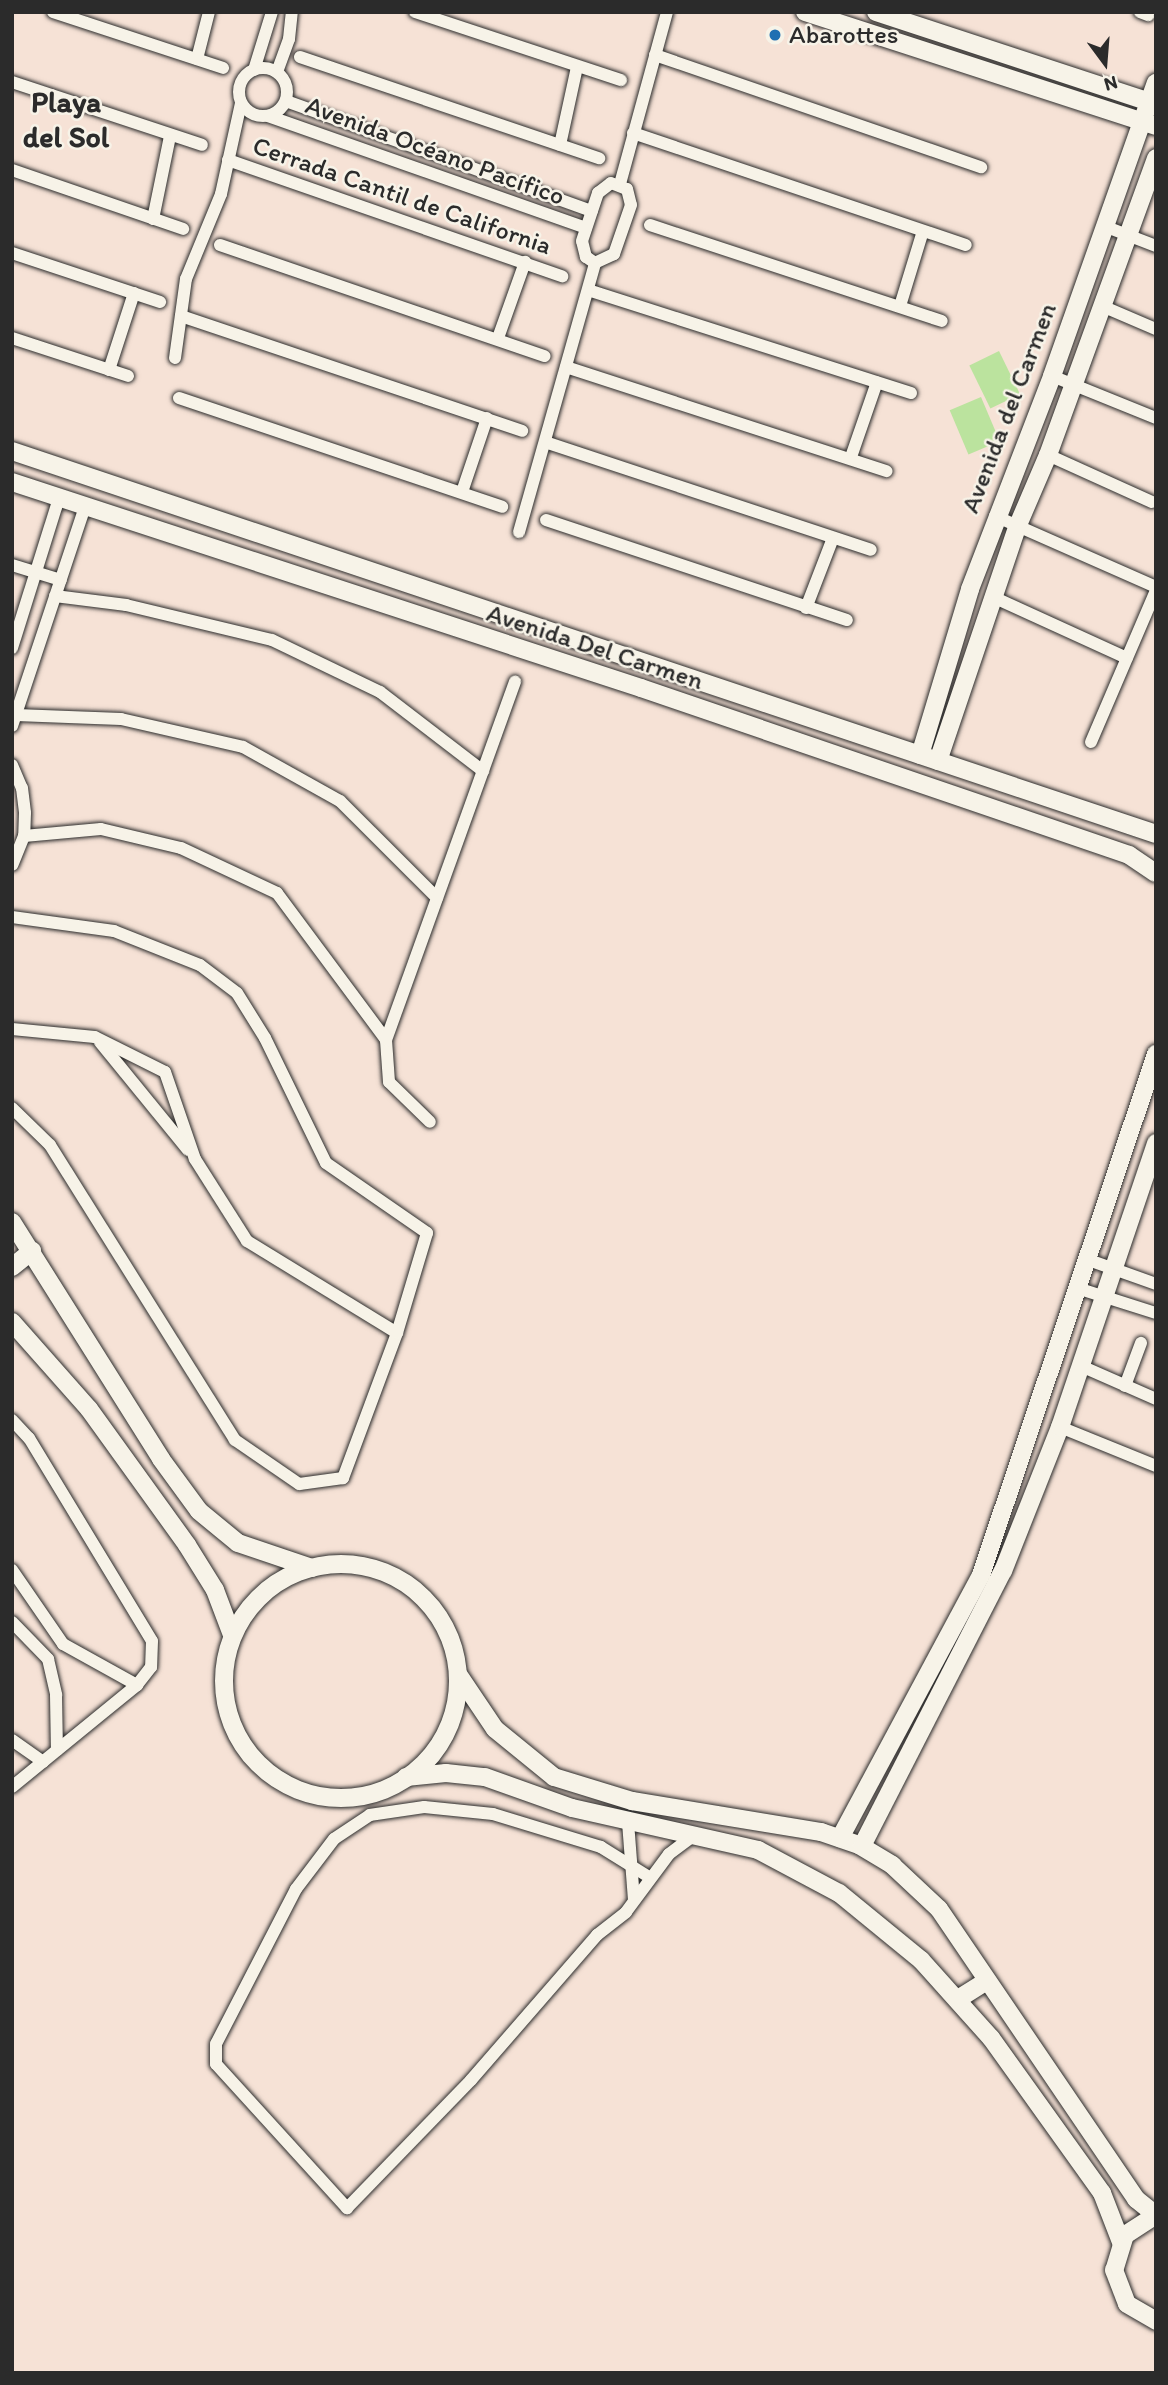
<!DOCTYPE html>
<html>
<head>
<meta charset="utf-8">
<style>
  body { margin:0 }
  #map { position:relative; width:1168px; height:2385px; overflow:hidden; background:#f6e2d6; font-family:Itim,sans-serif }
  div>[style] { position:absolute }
  .green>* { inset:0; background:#bbe39e; transform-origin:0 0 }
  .roads { filter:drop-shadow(0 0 2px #2b2b2b) drop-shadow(0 0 2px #2b2b2b) }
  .street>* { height:12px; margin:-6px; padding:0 6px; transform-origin:6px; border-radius:6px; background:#f7f3e8 }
  .street>.ring { margin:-6px; padding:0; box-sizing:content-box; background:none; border:12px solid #f7f3e8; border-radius:50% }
  .secondary>* { height:18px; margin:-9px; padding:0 9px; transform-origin:9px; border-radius:9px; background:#f7f3e8 }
  .secondary>.ring { margin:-9px; padding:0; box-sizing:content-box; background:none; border:18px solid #f7f3e8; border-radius:50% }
  .dots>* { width:19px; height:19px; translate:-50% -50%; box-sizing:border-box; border:4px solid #f7f3e8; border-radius:50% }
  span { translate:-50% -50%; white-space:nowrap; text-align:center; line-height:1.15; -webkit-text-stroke:5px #f7f3e8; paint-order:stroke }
  .poi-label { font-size:26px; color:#2b2b2b }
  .left { translate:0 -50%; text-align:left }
  .street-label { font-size:26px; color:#2b2b2b }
  .quarter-label { font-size:30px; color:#2b2b2b; font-weight:700 }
  .frame { position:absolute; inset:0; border:14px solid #2b2b2b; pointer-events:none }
  .north { position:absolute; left:1070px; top:28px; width:70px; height:70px; -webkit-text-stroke:5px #f7f3e8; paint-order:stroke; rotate:164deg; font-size:19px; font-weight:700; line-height:28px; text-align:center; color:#2b2b2b }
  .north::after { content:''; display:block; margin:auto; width:24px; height:32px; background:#2b2b2b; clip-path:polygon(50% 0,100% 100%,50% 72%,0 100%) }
</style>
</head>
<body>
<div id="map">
  <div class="green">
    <div style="left:999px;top:351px;width:48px;height:33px;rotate:64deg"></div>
    <div style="left:981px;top:397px;width:48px;height:34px;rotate:67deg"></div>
  </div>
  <div class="roads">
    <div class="street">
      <div style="left:53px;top:12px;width:179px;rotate:18.2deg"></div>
      <div style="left:415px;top:12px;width:217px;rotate:18.3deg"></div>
      <div style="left:1140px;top:12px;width:9px;rotate:21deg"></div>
      <div style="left:655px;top:55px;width:345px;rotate:19deg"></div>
      <div style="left:300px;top:57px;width:316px;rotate:18.7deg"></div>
      <div style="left:197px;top:59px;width:49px;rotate:-75.7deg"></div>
      <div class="ring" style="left:239px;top:68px;width:36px;height:36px"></div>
      <div style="left:254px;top:70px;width:61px;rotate:-72.8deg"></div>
      <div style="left:277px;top:72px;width:35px;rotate:-70deg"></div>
      <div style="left:289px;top:39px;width:27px;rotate:-84deg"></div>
      <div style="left:12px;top:82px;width:200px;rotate:18.3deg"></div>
      <div style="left:286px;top:101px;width:325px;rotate:19.8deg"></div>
      <div style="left:268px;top:116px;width:337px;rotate:19.4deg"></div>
      <div style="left:633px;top:133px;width:351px;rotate:18.6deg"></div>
      <div style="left:560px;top:145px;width:80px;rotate:-77.7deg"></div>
      <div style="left:228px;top:160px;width:354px;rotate:19.2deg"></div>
      <div style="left:12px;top:170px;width:181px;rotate:19deg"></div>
      <div style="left:611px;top:183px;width:17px;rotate:21deg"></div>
      <div style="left:627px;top:189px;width:16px;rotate:76deg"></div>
      <div style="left:631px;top:205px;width:52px;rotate:109.1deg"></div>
      <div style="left:614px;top:254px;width:21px;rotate:155deg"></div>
      <div style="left:595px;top:263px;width:11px;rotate:-146deg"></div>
      <div style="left:586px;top:257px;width:16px;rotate:-104deg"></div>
      <div style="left:582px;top:241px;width:51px;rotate:-71.6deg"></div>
      <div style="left:598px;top:193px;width:16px;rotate:-38deg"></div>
      <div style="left:620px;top:184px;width:178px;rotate:-74.7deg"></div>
      <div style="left:153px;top:219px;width:85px;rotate:-78.4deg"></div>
      <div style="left:650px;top:225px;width:307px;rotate:18.2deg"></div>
      <div style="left:1104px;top:226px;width:56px;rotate:21deg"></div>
      <div style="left:220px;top:245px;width:343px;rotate:18.9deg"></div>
      <div style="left:12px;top:253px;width:156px;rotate:18.3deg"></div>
      <div style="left:588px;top:290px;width:339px;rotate:17.7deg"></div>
      <div style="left:900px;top:306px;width:78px;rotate:-73deg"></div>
      <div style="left:1102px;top:306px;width:59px;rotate:23.1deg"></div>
      <div style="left:181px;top:316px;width:360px;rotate:18.6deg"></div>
      <div style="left:12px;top:338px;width:122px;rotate:18.1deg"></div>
      <div style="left:498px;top:338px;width:81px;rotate:-70.4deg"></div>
      <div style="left:175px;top:358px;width:80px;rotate:-82.1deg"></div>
      <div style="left:186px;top:279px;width:92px;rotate:-67.6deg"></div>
      <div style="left:221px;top:194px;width:93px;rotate:-77.6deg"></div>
      <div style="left:566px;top:367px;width:337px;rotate:18deg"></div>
      <div style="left:109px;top:370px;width:81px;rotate:-72deg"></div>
      <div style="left:1052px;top:376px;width:112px;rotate:22deg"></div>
      <div style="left:179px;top:398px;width:341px;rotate:18.6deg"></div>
      <div style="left:545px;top:442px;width:343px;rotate:18.3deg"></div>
      <div style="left:1048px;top:455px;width:114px;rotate:24.3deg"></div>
      <div style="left:851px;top:457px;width:79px;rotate:-70.9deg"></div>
      <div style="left:462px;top:492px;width:78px;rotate:-71.3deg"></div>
      <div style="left:995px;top:516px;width:176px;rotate:23.8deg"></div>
      <div style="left:546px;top:520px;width:317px;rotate:18.4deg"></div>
      <div style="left:519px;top:532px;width:280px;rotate:-74.2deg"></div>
      <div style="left:12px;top:565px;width:51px;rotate:17deg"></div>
      <div style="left:55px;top:596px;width:72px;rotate:7.2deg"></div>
      <div style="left:126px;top:605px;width:150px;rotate:13.5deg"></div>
      <div style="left:272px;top:640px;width:120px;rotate:25.7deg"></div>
      <div style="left:380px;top:692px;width:130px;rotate:37.5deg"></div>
      <div style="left:993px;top:597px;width:147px;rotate:24.5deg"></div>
      <div style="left:806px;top:608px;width:75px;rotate:-68.9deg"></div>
      <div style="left:12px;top:648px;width:157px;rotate:-72.6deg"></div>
      <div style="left:16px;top:715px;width:105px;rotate:2.2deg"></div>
      <div style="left:121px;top:719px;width:125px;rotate:12.9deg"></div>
      <div style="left:243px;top:747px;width:111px;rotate:29.1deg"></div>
      <div style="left:340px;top:801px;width:137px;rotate:45deg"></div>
      <div style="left:12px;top:726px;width:231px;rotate:-71.6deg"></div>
      <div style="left:1091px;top:742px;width:165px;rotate:-66.8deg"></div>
      <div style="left:12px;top:765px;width:25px;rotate:67deg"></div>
      <div style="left:22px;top:788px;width:25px;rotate:83deg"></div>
      <div style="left:25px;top:813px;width:23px;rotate:92deg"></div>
      <div style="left:24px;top:836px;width:31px;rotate:112deg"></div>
      <div style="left:24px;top:836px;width:77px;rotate:-5.2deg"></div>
      <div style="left:101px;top:829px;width:82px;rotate:13.4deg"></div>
      <div style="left:181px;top:848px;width:106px;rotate:25.1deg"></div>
      <div style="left:277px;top:893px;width:183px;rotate:53.4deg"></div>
      <div style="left:386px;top:1040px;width:42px;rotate:85.9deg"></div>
      <div style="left:389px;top:1082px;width:57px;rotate:44.3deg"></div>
      <div style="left:12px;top:917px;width:103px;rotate:7.8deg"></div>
      <div style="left:114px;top:931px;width:92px;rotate:21.6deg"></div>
      <div style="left:200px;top:965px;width:46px;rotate:37.1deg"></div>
      <div style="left:237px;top:993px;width:53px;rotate:58.1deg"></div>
      <div style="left:265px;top:1038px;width:139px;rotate:64deg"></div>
      <div style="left:326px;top:1163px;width:123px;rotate:34.7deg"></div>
      <div style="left:427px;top:1233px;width:104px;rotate:106.7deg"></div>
      <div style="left:397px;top:1333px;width:155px;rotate:110.4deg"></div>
      <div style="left:343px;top:1478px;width:44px;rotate:172.2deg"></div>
      <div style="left:299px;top:1484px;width:78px;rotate:-145.5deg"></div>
      <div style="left:235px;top:1440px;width:348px;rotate:-122.1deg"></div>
      <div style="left:50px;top:1145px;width:53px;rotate:-135.8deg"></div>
      <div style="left:12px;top:1029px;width:83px;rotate:5.5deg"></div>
      <div style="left:95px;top:1037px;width:78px;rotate:26.6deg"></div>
      <div style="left:165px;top:1072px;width:92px;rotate:71deg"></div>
      <div style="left:195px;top:1159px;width:97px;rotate:57.6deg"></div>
      <div style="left:247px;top:1241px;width:176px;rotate:31.5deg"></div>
      <div style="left:386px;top:1040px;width:381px;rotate:-70.2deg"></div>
      <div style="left:100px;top:1042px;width:139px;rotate:50.8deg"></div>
      <div style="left:1086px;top:1259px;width:74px;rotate:19.7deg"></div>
      <div style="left:1077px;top:1288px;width:83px;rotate:17.6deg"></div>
      <div style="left:1081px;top:1366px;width:82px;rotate:23.7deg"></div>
      <div style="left:1125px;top:1386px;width:46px;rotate:-69.6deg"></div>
      <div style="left:12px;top:1420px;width:25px;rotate:47deg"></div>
      <div style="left:29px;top:1438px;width:237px;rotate:58.8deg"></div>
      <div style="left:152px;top:1641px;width:26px;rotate:92deg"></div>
      <div style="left:151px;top:1667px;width:23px;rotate:128deg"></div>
      <div style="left:137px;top:1685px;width:161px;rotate:140.8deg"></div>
      <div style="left:1060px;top:1427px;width:104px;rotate:22.1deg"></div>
      <div style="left:12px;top:1570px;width:90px;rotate:55.4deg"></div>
      <div style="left:63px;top:1644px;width:85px;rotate:29deg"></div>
      <div style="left:12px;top:1622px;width:52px;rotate:45.8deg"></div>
      <div style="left:48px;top:1659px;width:37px;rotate:77deg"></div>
      <div style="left:56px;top:1695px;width:55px;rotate:89deg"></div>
      <div style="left:12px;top:1740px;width:38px;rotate:35deg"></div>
      <div style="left:628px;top:1822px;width:78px;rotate:85.6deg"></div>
      <div style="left:649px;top:1877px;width:57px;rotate:-148deg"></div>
      <div style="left:601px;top:1847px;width:113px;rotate:-163deg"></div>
      <div style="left:493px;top:1814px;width:69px;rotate:-174.2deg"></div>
      <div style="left:424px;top:1807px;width:55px;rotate:171.6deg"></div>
      <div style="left:370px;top:1815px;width:43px;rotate:146.3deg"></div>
      <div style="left:334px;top:1839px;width:63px;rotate:127.2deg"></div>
      <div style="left:296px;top:1889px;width:174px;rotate:117.3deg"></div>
      <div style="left:216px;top:2044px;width:20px;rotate:90deg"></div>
      <div style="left:216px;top:2064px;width:195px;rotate:47.7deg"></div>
      <div style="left:347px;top:2208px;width:178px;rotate:-45.9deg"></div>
      <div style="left:471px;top:2080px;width:192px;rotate:-49deg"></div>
      <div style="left:597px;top:1935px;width:37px;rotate:-38deg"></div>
      <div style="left:626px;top:1912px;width:72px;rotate:-53.4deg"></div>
      <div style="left:669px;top:1854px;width:31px;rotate:-37deg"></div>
    </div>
    <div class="secondary">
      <div style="left:805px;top:12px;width:369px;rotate:18deg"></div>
      <div style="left:876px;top:12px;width:295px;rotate:18.2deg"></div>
      <div style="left:12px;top:451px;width:1206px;rotate:18.51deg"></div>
      <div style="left:12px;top:482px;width:662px;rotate:18.13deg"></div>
      <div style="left:641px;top:688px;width:516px;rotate:18.89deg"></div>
      <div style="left:1129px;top:855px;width:32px;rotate:34deg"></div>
      <div style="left:920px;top:755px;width:173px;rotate:-73.2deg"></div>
      <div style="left:970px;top:589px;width:228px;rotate:-68.9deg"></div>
      <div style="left:1052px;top:376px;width:311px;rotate:-70.5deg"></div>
      <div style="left:938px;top:761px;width:249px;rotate:-71.3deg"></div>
      <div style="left:1018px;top:525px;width:76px;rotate:-66.8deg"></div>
      <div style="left:1048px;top:455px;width:316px;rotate:-70deg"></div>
      <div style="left:12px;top:1222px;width:280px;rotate:57.8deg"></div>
      <div style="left:161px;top:1459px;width:64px;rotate:53.8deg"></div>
      <div style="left:199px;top:1511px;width:50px;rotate:39.4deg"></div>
      <div style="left:238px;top:1543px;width:78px;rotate:18.7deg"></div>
      <div style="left:12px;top:1267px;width:26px;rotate:-39deg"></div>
      <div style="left:12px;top:1322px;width:116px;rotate:48.5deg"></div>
      <div style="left:89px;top:1409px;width:168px;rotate:54.2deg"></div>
      <div style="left:187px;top:1545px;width:53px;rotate:58.1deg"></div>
      <div style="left:215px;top:1590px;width:48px;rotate:69.3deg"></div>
      <div class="ring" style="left:224px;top:1564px;width:216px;height:216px"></div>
      <div style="left:458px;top:1674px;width:66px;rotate:56.1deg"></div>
      <div style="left:495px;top:1729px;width:76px;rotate:39.1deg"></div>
      <div style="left:554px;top:1777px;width:82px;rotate:17.1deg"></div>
      <div style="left:632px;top:1801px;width:192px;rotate:9.3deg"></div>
      <div style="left:821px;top:1832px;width:40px;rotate:18.9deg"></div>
      <div style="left:859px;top:1845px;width:39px;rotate:31deg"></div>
      <div style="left:892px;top:1865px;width:64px;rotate:43.1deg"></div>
      <div style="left:939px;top:1909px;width:351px;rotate:55.8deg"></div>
      <div style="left:1136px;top:2199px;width:26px;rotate:39deg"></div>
      <div style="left:406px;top:1777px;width:40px;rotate:-5.7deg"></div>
      <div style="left:446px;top:1773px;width:39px;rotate:6deg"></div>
      <div style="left:485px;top:1777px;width:92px;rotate:19.6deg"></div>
      <div style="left:572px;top:1808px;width:191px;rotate:12.7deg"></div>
      <div style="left:758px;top:1850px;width:92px;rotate:28deg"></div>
      <div style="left:839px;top:1893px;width:106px;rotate:39.3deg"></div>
      <div style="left:921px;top:1960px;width:105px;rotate:48.1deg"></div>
      <div style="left:991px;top:2038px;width:191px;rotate:54.4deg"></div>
      <div style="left:1102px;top:2193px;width:53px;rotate:68.8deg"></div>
      <div style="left:840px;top:1838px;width:298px;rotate:-61.8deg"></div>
      <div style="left:981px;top:1575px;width:550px;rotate:-71.43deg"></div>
      <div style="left:862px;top:1846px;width:309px;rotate:-62.9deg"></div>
      <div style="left:1003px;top:1571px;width:155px;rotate:-68.4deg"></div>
      <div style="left:1060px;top:1427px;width:300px;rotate:-71.3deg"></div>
      <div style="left:958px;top:1999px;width:34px;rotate:-32deg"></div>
      <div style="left:1156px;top:2215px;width:37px;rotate:147deg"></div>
      <div style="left:1125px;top:2235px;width:37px;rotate:107deg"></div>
      <div style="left:1114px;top:2270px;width:36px;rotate:69deg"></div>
      <div style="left:1127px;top:2304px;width:34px;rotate:30deg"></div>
    </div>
  </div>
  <div class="dots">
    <div style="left:775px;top:35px;background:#1f6fb2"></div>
  </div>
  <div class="poi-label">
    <span class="left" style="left:789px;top:35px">Abarottes</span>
  </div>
  <div class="street-label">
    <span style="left:435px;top:151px;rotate:20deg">Avenida Océano Pacífico</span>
    <span style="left:402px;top:196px;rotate:19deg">Cerrada Cantil de California</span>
    <span style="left:1009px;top:408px;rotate:-69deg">Avenida del Carmen</span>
    <span style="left:595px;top:647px;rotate:18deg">Avenida Del Carmen</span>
  </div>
  <div class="quarter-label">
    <span style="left:66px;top:119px">Playa<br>del Sol</span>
  </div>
  <div class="frame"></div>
  <div class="north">N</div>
</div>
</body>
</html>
